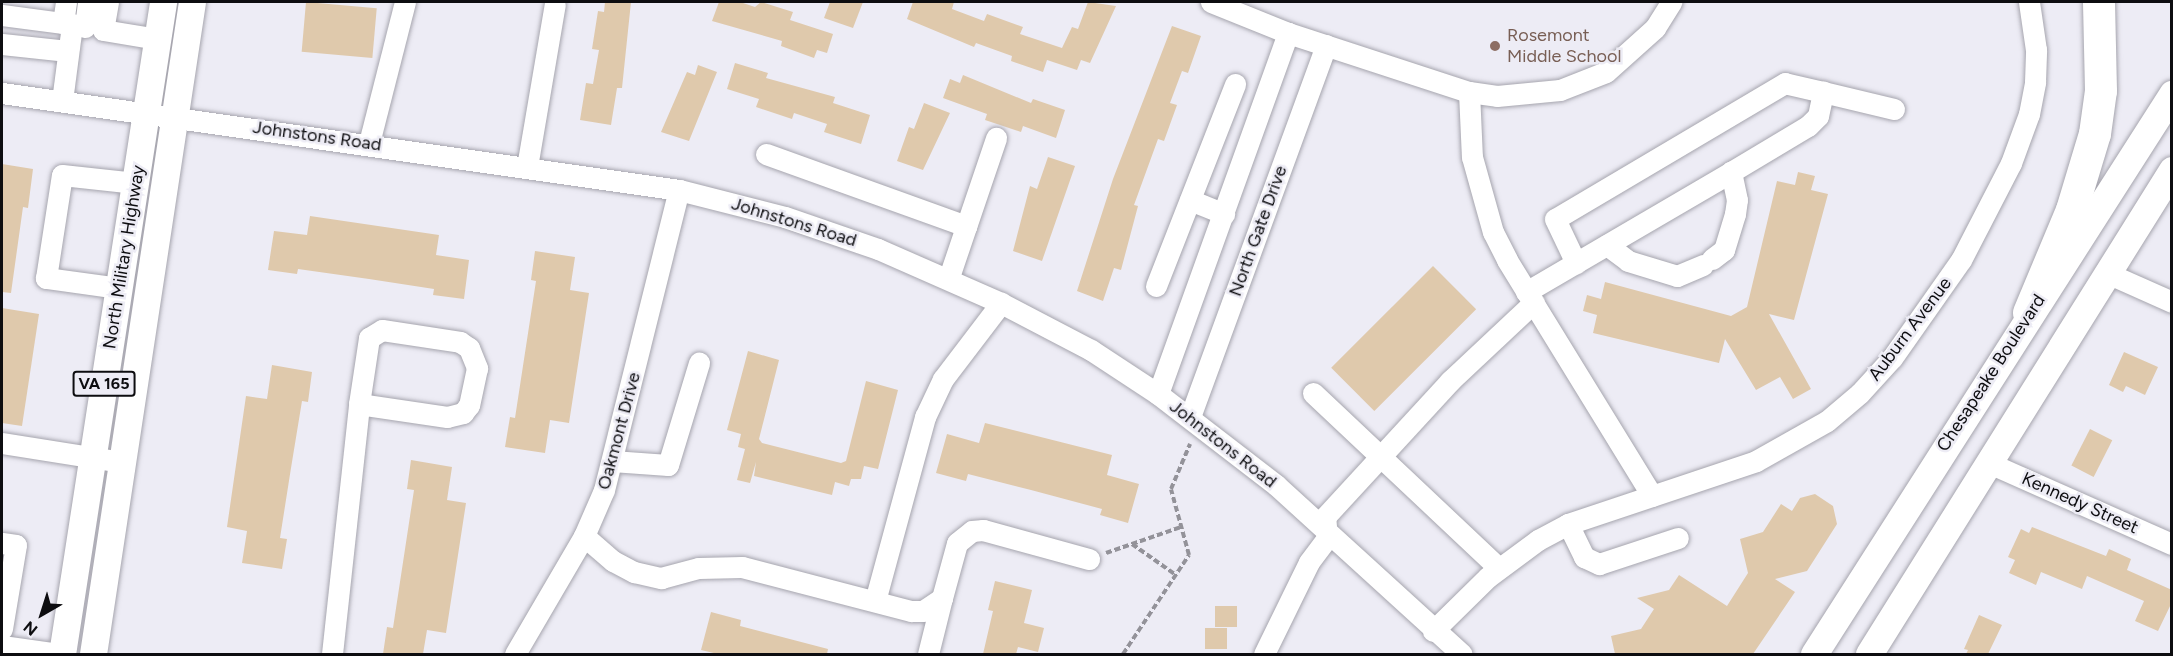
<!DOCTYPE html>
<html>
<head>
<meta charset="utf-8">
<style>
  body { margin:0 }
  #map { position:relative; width:2173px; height:656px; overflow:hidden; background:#edecf5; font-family:Figtree,sans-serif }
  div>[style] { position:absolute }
  .building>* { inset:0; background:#dfc9ac; transform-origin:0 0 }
  .path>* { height:4px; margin-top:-2px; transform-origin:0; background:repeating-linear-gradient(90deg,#939299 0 6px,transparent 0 9px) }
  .roads { filter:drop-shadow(0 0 2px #a6a5ae) drop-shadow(0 0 2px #a6a5ae) }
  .minor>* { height:21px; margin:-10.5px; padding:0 10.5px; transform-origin:10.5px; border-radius:10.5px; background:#fff }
  .major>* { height:27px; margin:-13.5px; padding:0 13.5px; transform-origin:13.5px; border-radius:13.5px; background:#fff }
  .highway>* { height:32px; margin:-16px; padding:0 16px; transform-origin:16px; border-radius:16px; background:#fff }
  .dots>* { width:16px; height:16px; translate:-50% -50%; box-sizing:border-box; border:3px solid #edecf5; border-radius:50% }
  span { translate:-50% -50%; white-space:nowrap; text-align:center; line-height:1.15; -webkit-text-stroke:5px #edecf5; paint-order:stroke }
  .shield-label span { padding:2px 4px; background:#edecf5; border:2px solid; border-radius:4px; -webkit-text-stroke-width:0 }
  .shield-label { font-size:16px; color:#0d0d10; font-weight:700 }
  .education-label { font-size:18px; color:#785e54 }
  .left { translate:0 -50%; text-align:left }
  .street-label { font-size:18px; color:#0d0d10 }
  .frame { position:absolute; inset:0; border:3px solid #0d0d10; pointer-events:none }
  .north { position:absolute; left:12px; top:584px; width:60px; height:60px; -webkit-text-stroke:4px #edecf5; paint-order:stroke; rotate:219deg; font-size:16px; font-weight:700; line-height:24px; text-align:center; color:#0d0d10 }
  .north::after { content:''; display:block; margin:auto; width:21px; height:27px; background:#0d0d10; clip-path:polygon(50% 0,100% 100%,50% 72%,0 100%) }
</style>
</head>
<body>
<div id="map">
  <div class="building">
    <div style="left:306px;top:2px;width:71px;height:50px;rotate:5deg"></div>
    <div style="clip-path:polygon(605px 2px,631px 2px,622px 88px,617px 88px,611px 125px,580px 120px,586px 83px,593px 84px,599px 50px,592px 49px,598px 11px,604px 12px)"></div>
    <div style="clip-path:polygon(719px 2px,740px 2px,755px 7px,761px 2px,793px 12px,790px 20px,833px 34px,827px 53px,817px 50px,814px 58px,781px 46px,782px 41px,712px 21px)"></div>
    <div style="clip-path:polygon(830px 2px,863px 2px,853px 28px,824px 18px)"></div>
    <div style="clip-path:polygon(913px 2px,954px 2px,952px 9px,984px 21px,987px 14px,1023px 27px,1020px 34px,1062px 48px,1072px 27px,1078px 29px,1088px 2px,1116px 6px,1090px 63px,1081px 60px,1077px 70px,1047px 60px,1043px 72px,1011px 61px,1012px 56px,976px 43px,974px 47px,907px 19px)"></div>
    <div style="clip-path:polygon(1172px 26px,1201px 36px,1188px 73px,1182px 71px,1170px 103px,1177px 105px,1164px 141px,1158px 139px,1134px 205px,1138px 206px,1121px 270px,1114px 268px,1103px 301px,1077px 291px,1113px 179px)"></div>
    <div style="clip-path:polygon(735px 63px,768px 73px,766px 78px,835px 97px,833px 103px,870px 115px,861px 144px,824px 132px,827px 124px,794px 113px,792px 119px,756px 107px,759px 99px,727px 89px)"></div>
    <div style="clip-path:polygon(698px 65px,717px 72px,689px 141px,661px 132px,687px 72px,695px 75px)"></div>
    <div style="clip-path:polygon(963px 75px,1031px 103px,1033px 99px,1065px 110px,1056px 138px,1023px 126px,1021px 132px,985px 120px,987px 114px,943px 98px,950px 79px,960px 83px)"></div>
    <div style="clip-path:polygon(924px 103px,950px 113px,923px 170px,897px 161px,909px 127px,914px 129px)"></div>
    <div style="clip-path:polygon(1048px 157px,1075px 166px,1042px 261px,1013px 251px,1030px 186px,1037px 189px)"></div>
    <div style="clip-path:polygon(2px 164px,33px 169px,28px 208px,23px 207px,11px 293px,2px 292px)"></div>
    <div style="clip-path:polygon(1798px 172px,1815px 176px,1811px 190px,1828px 194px,1794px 320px,1769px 314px,1811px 389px,1793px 399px,1780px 377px,1756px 390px,1725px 339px,1719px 363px,1593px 333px,1597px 315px,1583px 311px,1587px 295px,1601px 299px,1605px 282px,1731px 316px,1747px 307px,1777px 181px,1795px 185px)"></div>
    <div style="clip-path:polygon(310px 216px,439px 235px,436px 255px,469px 260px,464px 299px,433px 295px,434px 289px,369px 279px,298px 269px,297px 274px,268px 270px,274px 231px,307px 235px)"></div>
    <div style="clip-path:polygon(535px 251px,575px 257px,570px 290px,589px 293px,569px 423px,550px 420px,545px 453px,505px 447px,510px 417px,515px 418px,536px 281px,531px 280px)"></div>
    <div style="left:1433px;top:266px;width:61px;height:144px;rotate:45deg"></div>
    <div style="clip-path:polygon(2px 308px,39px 314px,22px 426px,2px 423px)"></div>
    <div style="clip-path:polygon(748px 351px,779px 360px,759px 439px,762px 443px,841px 463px,846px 461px,866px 381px,898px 390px,878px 469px,864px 466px,861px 479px,851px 479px,849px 486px,835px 482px,832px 495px,754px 476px,756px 462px,750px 483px,737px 480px,745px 449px,738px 447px,741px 434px,727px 430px)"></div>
    <div style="clip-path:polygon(2124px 352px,2158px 367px,2145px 395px,2126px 386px,2123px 392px,2109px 385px)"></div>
    <div style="clip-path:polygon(272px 365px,312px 372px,308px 402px,302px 401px,291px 468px,280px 538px,287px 539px,282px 569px,242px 563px,247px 531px,227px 527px,246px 396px,267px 399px)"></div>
    <div style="clip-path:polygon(985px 423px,1112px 455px,1107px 475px,1139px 484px,1128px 523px,1100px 515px,1102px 509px,1031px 490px,968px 474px,966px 481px,936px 473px,947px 434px,979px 443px)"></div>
    <div style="left:2090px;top:429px;width:25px;height:41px;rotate:27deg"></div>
    <div style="clip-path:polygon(411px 460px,452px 467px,447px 500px,466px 503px,446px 633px,427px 630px,423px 654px,383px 654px,387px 627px,393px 628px,414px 490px,407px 489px)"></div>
    <div style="clip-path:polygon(1815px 494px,1833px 506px,1837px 524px,1807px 571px,1775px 579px,1795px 592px,1753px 654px,1615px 654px,1611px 636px,1641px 629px,1654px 609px,1637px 598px,1669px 590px,1679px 575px,1727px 606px,1748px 573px,1740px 539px,1763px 532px,1781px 504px,1792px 511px,1800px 498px)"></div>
    <div style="clip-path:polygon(2032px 527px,2106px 556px,2109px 549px,2131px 559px,2127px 570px,2172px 590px,2172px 602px,2158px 631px,2135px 621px,2144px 601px,2087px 576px,2082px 589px,2041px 572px,2036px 585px,2009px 573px,2015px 560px,2008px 557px,2021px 529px,2029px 533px)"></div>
    <div style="clip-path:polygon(995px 581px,1032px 590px,1024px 623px,1044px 628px,1038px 652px,1018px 647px,1016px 654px,983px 654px,993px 611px,988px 610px)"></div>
    <div style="left:1237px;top:606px;width:21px;height:22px;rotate:90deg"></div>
    <div style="clip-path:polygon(711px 612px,741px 620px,740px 626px,828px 649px,827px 654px,718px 654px,701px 650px)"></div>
    <div style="clip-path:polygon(1979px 615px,2002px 625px,1988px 654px,1966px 654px,1968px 650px,1964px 649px)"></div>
    <div style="left:1227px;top:628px;width:21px;height:22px;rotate:90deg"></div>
  </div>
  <div class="path">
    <div style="left:1132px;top:544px;width:54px;rotate:35.2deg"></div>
    <div style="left:1106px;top:553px;width:79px;rotate:-19.1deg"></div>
    <div style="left:1123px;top:654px;width:119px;rotate:-56.3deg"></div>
    <div style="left:1189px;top:555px;width:68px;rotate:-105.3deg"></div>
    <div style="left:1171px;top:489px;width:49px;rotate:-67.1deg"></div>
  </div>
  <div class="roads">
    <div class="minor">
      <div style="left:66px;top:2px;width:21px;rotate:98deg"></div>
      <div style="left:63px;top:23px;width:14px;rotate:8deg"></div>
      <div style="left:108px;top:2px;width:28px;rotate:100deg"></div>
      <div style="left:103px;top:30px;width:56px;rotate:9.3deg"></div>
      <div style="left:1211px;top:2px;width:83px;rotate:21.9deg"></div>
      <div style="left:1288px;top:33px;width:190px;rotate:18.1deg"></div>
      <div style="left:1469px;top:92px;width:28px;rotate:8deg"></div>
      <div style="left:1497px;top:96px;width:63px;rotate:-5.4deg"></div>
      <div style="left:1560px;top:90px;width:49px;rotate:-21.4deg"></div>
      <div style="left:1606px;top:72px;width:66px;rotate:-41.9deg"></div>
      <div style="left:1655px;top:28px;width:31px;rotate:-58deg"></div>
      <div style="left:2px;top:15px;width:62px;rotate:7.5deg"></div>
      <div style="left:85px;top:27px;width:25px;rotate:-83deg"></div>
      <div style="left:2px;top:44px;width:66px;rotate:6.1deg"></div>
      <div style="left:1469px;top:92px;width:65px;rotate:87.4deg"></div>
      <div style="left:1472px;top:157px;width:78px;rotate:74.4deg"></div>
      <div style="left:1493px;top:232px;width:31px;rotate:63deg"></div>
      <div style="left:1507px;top:260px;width:277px;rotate:58.4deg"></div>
      <div style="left:1823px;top:92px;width:73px;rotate:13.5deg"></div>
      <div style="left:2px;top:93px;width:684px;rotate:8.15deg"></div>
      <div style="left:679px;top:190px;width:109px;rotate:14.3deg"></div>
      <div style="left:785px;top:217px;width:98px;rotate:19deg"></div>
      <div style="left:878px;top:249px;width:134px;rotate:23.7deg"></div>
      <div style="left:1001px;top:303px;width:102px;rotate:27.6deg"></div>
      <div style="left:1091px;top:350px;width:80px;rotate:33.3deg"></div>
      <div style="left:1158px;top:394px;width:149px;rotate:37.6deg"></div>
      <div style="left:1276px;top:485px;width:251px;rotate:42.3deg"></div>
      <div style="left:62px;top:101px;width:77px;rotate:-82.5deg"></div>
      <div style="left:369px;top:143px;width:146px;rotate:-75.7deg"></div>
      <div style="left:766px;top:154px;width:213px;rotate:19.8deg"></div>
      <div style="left:527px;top:167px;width:165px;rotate:-80.3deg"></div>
      <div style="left:1190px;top:200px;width:37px;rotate:22deg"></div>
      <div style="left:1607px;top:245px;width:26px;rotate:37deg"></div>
      <div style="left:1628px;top:261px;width:51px;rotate:17deg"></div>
      <div style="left:1677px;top:276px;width:28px;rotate:-23deg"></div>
      <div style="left:1712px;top:259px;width:15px;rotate:-37deg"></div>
      <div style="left:1724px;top:250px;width:38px;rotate:-73deg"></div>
      <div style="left:1735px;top:214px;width:14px;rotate:-82deg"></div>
      <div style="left:1737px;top:200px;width:29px;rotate:-102deg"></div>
      <div style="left:2107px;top:273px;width:71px;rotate:24deg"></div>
      <div style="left:949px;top:277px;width:147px;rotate:-71.3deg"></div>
      <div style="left:1156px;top:286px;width:217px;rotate:-68.6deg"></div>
      <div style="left:119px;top:288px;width:74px;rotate:-172.2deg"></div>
      <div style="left:46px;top:278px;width:104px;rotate:-81.2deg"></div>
      <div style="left:62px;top:175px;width:74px;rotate:6.2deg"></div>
      <div style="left:1526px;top:292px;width:238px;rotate:-30.3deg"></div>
      <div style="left:1731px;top:172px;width:90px;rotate:-30.9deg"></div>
      <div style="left:1808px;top:126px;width:14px;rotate:-45deg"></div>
      <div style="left:1818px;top:116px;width:25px;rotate:-78deg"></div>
      <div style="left:1823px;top:92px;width:39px;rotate:-167deg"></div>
      <div style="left:1785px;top:83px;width:267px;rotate:149.4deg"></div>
      <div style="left:1555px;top:219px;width:49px;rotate:64.5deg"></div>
      <div style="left:382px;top:330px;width:79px;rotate:8.7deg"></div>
      <div style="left:460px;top:342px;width:11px;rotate:34deg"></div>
      <div style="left:469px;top:348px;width:22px;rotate:68deg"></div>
      <div style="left:477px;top:368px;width:38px;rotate:102deg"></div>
      <div style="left:469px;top:405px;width:10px;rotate:127deg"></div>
      <div style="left:463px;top:413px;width:16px;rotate:166deg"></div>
      <div style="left:447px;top:417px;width:89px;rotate:-171.6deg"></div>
      <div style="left:359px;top:404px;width:67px;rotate:-81.4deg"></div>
      <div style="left:369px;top:338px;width:15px;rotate:-32deg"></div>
      <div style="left:1313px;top:393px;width:255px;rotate:43.3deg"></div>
      <div style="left:1158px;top:394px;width:384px;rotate:-70.2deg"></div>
      <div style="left:1190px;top:417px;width:396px;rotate:-69.9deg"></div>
      <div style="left:2px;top:443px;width:121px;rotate:9deg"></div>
      <div style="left:612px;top:461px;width:56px;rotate:4.1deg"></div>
      <div style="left:668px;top:465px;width:107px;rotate:-73.1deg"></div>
      <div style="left:1989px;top:463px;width:200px;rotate:23.9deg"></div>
      <div style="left:1568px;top:524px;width:37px;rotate:64deg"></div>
      <div style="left:1584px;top:557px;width:17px;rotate:25deg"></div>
      <div style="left:1599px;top:564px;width:83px;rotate:-18.2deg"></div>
      <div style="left:584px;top:536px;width:38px;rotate:41deg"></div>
      <div style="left:613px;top:561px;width:24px;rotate:28deg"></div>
      <div style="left:634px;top:572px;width:28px;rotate:13deg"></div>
      <div style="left:661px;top:578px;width:39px;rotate:-15deg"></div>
      <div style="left:699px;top:568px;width:43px;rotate:-1.3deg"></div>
      <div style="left:742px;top:567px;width:175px;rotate:14.6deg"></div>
      <div style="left:911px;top:611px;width:12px"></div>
      <div style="left:923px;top:611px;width:23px;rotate:-34deg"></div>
      <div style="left:942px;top:598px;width:57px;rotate:-74.7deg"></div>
      <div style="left:957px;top:543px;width:19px;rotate:-39deg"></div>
      <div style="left:972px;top:531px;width:11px;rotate:-5deg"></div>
      <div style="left:983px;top:530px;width:110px;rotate:15.3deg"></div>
      <div style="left:2px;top:543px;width:14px;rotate:8deg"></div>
      <div style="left:16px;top:545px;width:85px;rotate:99.5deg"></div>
      <div style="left:875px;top:601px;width:191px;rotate:-74.8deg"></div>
      <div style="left:925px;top:417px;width:42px;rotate:-64.7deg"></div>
      <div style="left:943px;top:379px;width:96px;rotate:-52.7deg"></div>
      <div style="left:1433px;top:631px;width:77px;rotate:-44.5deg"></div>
      <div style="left:1488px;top:577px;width:62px;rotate:-36.5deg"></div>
      <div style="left:1538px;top:540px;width:34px;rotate:-28deg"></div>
      <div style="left:1568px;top:524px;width:198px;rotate:-18.5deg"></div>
      <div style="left:1756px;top:461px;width:81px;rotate:-29.4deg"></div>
      <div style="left:1827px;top:421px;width:43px;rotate:-40.3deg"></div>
      <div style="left:1860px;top:393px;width:47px;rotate:-47.6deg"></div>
      <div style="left:1892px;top:358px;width:120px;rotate:-54.9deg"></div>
      <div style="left:1961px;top:260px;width:109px;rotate:-62.7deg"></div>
      <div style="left:2011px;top:163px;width:52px;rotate:-69.8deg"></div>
      <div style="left:2029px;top:114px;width:33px;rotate:-79deg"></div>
      <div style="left:2035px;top:82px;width:32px;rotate:-88deg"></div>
      <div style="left:2036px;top:50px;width:49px;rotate:-98.3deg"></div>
      <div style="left:2px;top:646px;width:59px;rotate:7.9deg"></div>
      <div style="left:332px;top:654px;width:251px;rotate:-83.8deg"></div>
      <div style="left:515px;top:654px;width:137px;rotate:-59.7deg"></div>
      <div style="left:584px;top:536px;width:50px;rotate:-66.5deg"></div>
      <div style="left:604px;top:490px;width:309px;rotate:-76deg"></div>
      <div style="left:928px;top:654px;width:58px;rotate:-76deg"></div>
      <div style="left:1264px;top:654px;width:102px;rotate:-63.9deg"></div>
      <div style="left:1309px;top:562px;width:30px;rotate:-53deg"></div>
      <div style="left:1327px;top:538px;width:21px;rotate:-95deg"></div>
      <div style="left:1325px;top:517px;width:185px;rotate:-47.4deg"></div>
      <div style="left:1450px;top:381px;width:115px;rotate:-43.2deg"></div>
    </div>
    <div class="major">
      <div style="left:62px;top:654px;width:660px;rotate:-81.19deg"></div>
      <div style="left:93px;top:654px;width:659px;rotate:-81.37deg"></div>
      <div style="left:1814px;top:654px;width:665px;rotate:-57.41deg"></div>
      <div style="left:1869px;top:654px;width:571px;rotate:-57.95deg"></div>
    </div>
    <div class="highway">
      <div style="left:2029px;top:313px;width:112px;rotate:-67.3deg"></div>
      <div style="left:2072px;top:210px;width:79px;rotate:-73.2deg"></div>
      <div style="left:2095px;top:134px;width:43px;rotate:-82.1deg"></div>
      <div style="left:2101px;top:91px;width:89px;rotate:-91.3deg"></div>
    </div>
  </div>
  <div class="dots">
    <div style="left:1495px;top:46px;background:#8d6e63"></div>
  </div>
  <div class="shield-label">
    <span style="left:104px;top:384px">VA 165</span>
  </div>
  <div class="education-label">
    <span class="left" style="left:1507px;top:46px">Rosemont<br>Middle School</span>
  </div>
  <div class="street-label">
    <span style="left:317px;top:136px;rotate:8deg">Johnstons Road</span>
    <span style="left:794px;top:222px;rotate:17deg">Johnstons Road</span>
    <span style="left:1258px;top:231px;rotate:-70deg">North Gate Drive</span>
    <span style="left:124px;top:257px;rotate:-81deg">North Military Highway</span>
    <span style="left:1910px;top:329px;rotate:-53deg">Auburn Avenue</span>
    <span style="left:1991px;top:373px;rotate:-57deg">Chesapeake Boulevard</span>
    <span style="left:619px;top:431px;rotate:-75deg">Oakmont Drive</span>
    <span style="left:1223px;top:444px;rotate:38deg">Johnstons Road</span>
    <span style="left:2080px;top:503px;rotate:24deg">Kennedy Street</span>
  </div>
  <div class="frame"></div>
  <div class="north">N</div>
</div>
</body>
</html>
